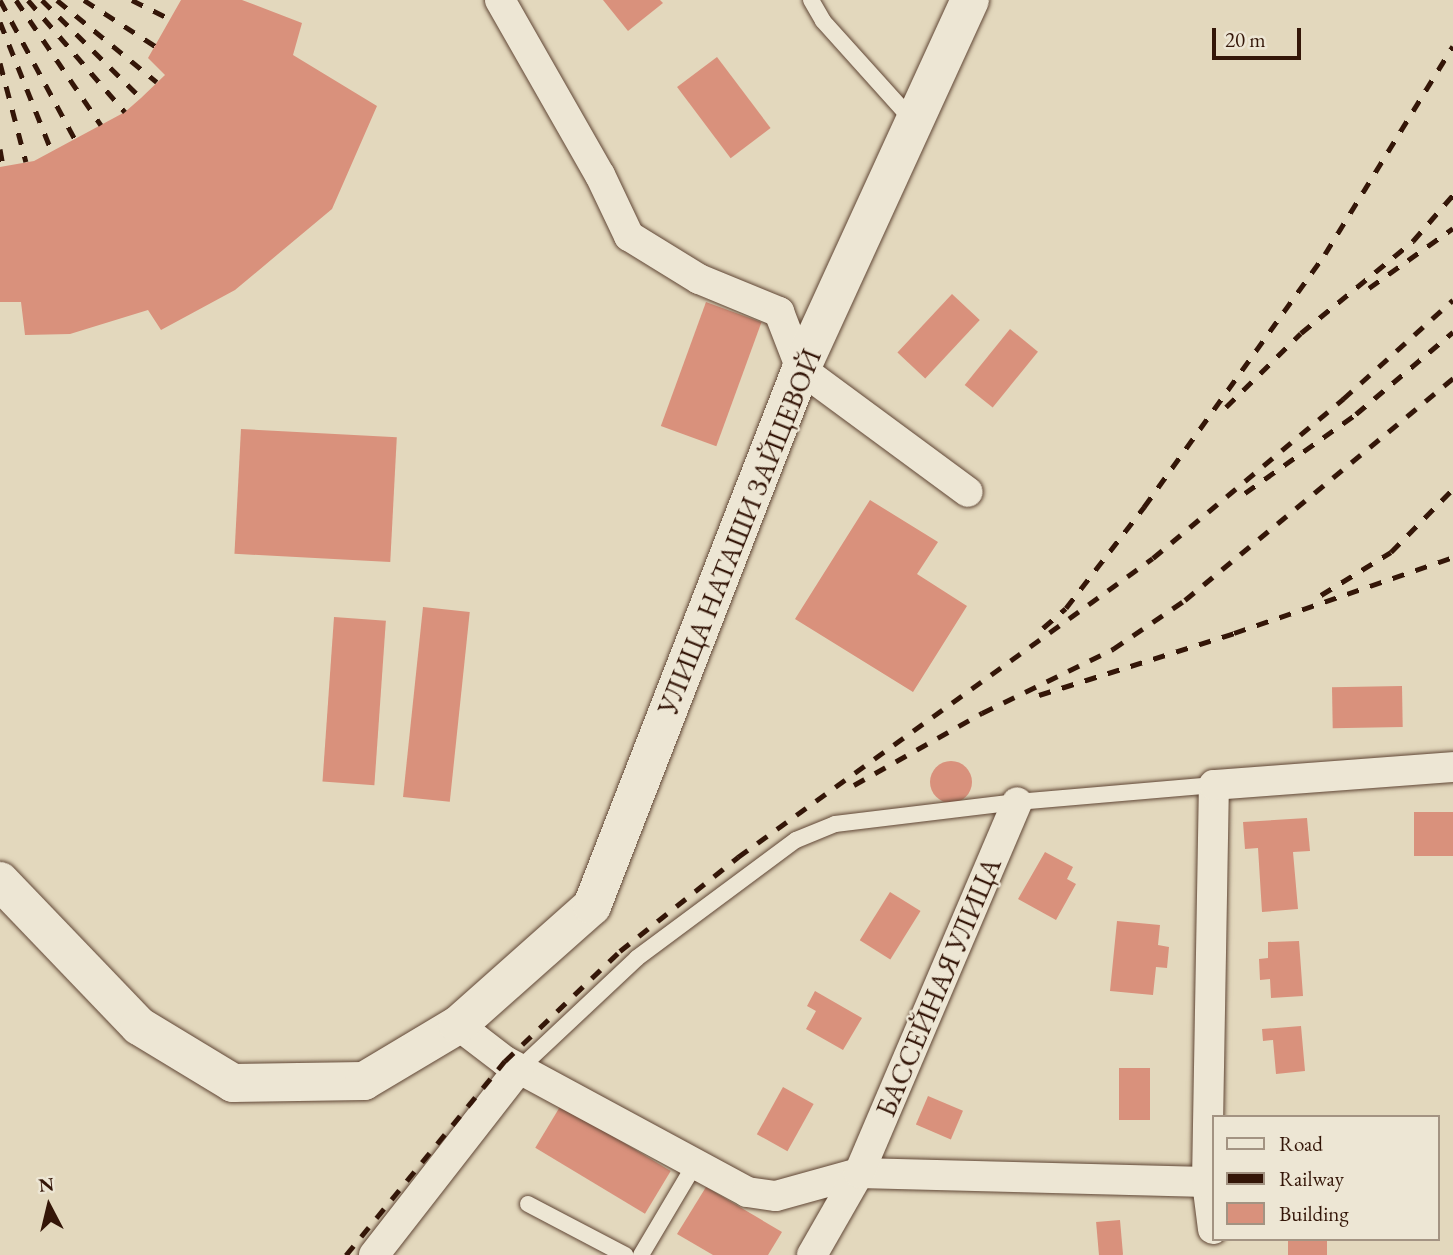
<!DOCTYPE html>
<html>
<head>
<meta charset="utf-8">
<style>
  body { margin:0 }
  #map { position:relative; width:1453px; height:1255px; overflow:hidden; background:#e3d8bd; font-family:"EB Garamond",serif }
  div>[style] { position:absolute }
  .building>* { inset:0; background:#d9917c; transform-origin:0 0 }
  .round { border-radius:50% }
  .roads { filter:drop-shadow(0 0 2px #604635) drop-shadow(0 0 2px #604635) }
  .service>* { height:16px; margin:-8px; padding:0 8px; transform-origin:8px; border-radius:8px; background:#ede6d4 }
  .minor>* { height:30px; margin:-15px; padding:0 15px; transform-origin:15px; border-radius:15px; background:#ede6d4 }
  .tertiary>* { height:38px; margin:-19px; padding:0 19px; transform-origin:19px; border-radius:19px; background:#ede6d4 }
  .rail>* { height:5px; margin-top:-2.5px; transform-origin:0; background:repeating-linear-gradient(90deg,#341608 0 12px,transparent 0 24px) }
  span { translate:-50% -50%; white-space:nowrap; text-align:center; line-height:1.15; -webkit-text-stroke:5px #ede6d4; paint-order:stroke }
  .street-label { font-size:28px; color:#341608 }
  .legend { position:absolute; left:1212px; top:1115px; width:228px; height:126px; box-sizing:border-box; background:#ede6d4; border:2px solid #a39382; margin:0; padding:9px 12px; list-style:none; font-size:21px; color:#341608 }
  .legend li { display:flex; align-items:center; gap:14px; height:35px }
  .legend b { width:35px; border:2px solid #a39382 }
  .north { position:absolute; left:14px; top:1171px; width:70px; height:70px; -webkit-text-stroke:5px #ede6d4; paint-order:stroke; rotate:353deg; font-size:19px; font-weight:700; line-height:28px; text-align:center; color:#341608 }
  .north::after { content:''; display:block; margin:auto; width:24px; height:32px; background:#341608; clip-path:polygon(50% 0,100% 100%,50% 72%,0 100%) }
  .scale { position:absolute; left:1212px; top:28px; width:89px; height:32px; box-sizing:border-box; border:4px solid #341608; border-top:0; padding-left:9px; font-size:21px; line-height:24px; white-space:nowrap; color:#341608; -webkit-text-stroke:5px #ede6d4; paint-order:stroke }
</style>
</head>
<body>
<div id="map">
  <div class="building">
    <div style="clip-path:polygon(181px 0,242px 0,302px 23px,293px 55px,377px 106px,332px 209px,235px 290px,161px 330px,148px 310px,70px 334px,25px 335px,21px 302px,0 302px,0 167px,34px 161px,125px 112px,141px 98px,165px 75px,148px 58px)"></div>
    <div style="clip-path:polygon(603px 0,660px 0,663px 3px,628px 31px)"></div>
    <div style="left:717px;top:57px;width:89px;height:50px;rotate:53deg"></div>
    <div style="left:952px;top:294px;width:38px;height:80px;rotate:43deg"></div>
    <div style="left:706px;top:302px;width:59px;height:132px;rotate:20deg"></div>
    <div style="left:1010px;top:329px;width:36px;height:72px;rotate:39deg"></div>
    <div style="left:241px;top:429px;width:156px;height:125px;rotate:3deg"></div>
    <div style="clip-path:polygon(870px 500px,938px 542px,917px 574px,967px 606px,913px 692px,795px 619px)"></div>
    <div style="left:423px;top:607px;width:47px;height:191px;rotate:6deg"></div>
    <div style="left:334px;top:617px;width:52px;height:165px;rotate:4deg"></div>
    <div style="left:1402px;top:686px;width:41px;height:70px;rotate:89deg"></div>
    <div class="round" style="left:930px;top:761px;width:42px;height:42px"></div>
    <div style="left:1453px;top:812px;width:44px;height:39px;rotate:90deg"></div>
    <div style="clip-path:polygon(1307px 818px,1310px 851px,1293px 852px,1298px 909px,1262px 912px,1258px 848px,1245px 849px,1243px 822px)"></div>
    <div style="clip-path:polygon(1045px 852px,1073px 867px,1067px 879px,1076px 884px,1056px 920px,1018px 899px)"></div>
    <div style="left:890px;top:892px;width:36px;height:57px;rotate:32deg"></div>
    <div style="clip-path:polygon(1117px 921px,1160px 925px,1158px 945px,1169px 947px,1167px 968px,1156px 967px,1153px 995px,1110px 991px)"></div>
    <div style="clip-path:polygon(1299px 941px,1303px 996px,1271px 998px,1270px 979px,1260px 980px,1259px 959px,1268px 958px,1268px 942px)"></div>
    <div style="clip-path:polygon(815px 991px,862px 1018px,843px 1050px,806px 1029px,816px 1011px,807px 1006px)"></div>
    <div style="clip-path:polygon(1301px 1026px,1305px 1071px,1276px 1074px,1273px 1040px,1263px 1041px,1262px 1029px)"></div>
    <div style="left:1119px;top:1068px;width:31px;height:52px"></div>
    <div style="left:783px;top:1087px;width:35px;height:54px;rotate:29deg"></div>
    <div style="left:928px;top:1096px;width:38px;height:31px;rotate:23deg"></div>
    <div style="left:561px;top:1105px;width:128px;height:50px;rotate:31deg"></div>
    <div style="clip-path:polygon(706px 1187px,782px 1232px,768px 1255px,713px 1255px,677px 1234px)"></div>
    <div style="left:1120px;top:1220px;width:35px;height:24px;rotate:85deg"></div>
    <div style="left:1288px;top:1239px;width:39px;height:16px"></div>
  </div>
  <div class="roads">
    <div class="service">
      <div style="left:811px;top:0;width:24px;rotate:60deg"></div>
      <div style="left:823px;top:21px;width:135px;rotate:48deg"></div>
      <div style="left:519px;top:1069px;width:162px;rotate:-43.2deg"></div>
      <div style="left:637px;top:958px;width:198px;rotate:-36.6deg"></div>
      <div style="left:796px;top:840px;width:42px;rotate:-22.3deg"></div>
      <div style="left:835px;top:824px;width:183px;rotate:-6.9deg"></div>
      <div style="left:1017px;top:802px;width:198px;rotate:-4.9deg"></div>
      <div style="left:528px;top:1204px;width:110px;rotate:27.7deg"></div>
      <div style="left:641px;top:1255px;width:106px;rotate:-59.3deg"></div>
    </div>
    <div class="minor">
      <div style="left:500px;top:0;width:202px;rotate:60.3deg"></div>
      <div style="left:600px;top:175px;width:68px;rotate:64.6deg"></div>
      <div style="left:629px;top:236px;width:82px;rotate:31.6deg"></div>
      <div style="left:699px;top:279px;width:87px;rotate:22.4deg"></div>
      <div style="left:779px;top:312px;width:61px;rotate:68.9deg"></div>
      <div style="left:801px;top:369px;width:207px;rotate:36.4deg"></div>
      <div style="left:458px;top:1025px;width:59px;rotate:37.5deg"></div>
      <div style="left:505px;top:1061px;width:275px;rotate:28.4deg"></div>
      <div style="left:747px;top:1192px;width:29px;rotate:8deg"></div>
      <div style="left:776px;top:1196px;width:86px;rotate:-15.5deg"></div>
      <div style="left:859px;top:1173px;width:348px;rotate:1.5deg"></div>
      <div style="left:1213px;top:1229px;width:47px;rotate:-97.3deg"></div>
      <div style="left:1207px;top:1182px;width:397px;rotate:-89deg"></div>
      <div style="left:1214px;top:785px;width:240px;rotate:-4.3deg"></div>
      <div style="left:374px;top:1255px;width:236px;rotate:-52.1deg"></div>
      <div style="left:812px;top:1255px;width:95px;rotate:-60.2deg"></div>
      <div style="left:859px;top:1173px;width:403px;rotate:-66.9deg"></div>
    </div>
    <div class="tertiary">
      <div style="left:0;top:881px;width:201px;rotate:46.2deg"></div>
      <div style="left:139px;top:1026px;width:110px;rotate:31.2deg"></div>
      <div style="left:233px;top:1083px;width:131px;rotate:-0.9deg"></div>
      <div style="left:364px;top:1081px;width:109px;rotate:-30.8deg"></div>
      <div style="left:458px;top:1025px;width:179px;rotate:-41.6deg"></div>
      <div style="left:592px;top:906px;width:576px;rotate:-68.73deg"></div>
      <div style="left:801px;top:369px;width:406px;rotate:-65.4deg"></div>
    </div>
  </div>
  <div class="rail">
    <div style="left:0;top:0;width:158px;rotate:61.7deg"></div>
    <div style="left:16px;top:0;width:151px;rotate:55.8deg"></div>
    <div style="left:28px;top:0;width:148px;rotate:49.1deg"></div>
    <div style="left:42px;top:0;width:139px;rotate:44.7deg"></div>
    <div style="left:57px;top:0;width:129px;rotate:39.4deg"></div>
    <div style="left:84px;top:0;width:85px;rotate:32.9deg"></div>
    <div style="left:132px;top:0;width:42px;rotate:26.6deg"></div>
    <div style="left:0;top:22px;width:140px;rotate:68.2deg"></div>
    <div style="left:0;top:63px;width:102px;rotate:75.3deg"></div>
    <div style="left:0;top:149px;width:17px;rotate:80deg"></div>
    <div style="left:1369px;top:288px;width:103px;rotate:-35.5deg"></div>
    <div style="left:1226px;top:407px;width:105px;rotate:-44.6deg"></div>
    <div style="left:1301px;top:333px;width:145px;rotate:-39.4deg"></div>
    <div style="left:1413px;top:241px;width:61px;rotate:-49deg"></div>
    <div style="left:1245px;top:493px;width:136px;rotate:-35.4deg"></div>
    <div style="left:1356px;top:414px;width:127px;rotate:-40.2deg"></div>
    <div style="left:1321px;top:595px;width:82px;rotate:-31.6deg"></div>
    <div style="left:1391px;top:552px;width:88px;rotate:-45.5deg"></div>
    <div style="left:1043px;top:628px;width:30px;rotate:-41deg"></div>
    <div style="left:1066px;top:608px;width:128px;rotate:-52.3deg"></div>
    <div style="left:1144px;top:507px;width:311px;rotate:-54.4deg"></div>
    <div style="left:1325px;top:254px;width:244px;rotate:-58.4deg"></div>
    <div style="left:1039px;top:695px;width:205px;rotate:-17.6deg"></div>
    <div style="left:1234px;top:633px;width:232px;rotate:-19.1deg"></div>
    <div style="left:854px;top:785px;width:147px;rotate:-29.4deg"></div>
    <div style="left:982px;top:713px;width:146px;rotate:-26deg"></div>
    <div style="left:1113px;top:649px;width:87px;rotate:-34.2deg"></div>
    <div style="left:1185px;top:600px;width:348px;rotate:-39.6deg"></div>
    <div style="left:346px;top:1255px;width:251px;rotate:-50.7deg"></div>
    <div style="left:505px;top:1061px;width:159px;rotate:-43.7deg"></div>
    <div style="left:620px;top:951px;width:151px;rotate:-38.5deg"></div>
    <div style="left:738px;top:857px;width:511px;rotate:-35.77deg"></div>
    <div style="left:1153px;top:558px;width:248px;rotate:-39.9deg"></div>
    <div style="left:1343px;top:399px;width:148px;rotate:-42deg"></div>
  </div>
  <div class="street-label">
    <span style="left:739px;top:532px;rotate:-68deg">УЛИЦА НАТАШИ ЗАЙЦЕВОЙ</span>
    <span style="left:938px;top:987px;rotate:-67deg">БАССЕЙНАЯ УЛИЦА</span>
  </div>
  <ul class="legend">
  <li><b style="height:9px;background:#ede6d4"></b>Road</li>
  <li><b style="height:9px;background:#341608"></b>Railway</li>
  <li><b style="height:19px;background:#d9917c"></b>Building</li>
  </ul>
  <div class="north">N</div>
  <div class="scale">20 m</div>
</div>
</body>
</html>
